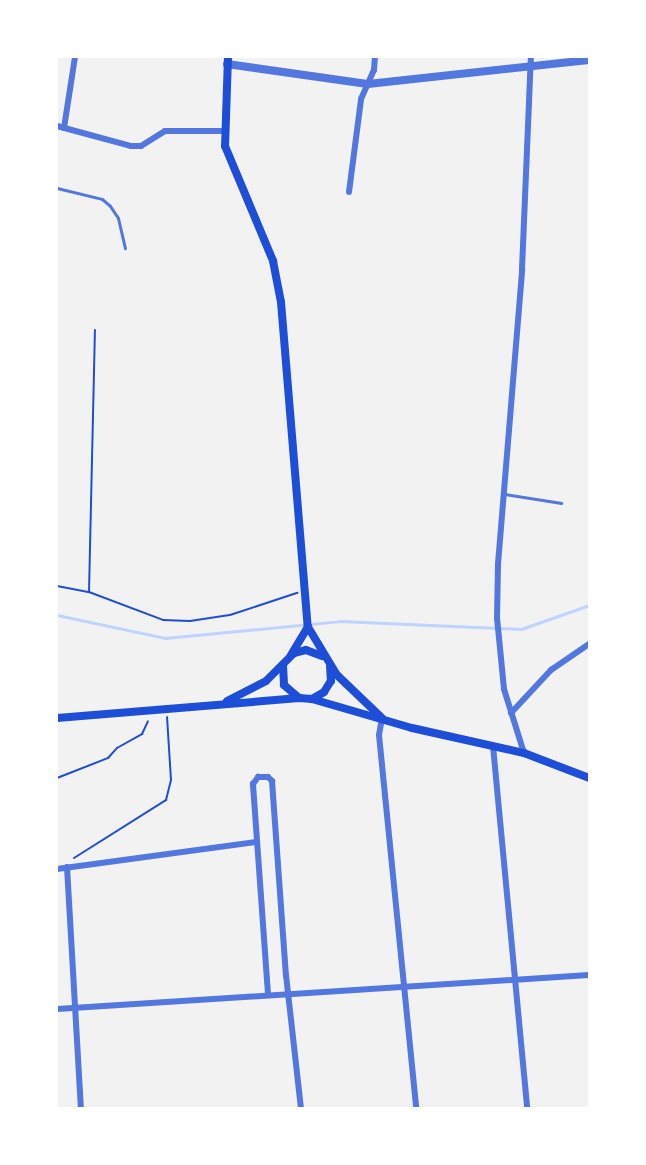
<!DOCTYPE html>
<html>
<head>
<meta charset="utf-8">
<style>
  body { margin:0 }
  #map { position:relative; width:646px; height:1165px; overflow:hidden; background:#f2f2f2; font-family:"Source Serif 4",serif }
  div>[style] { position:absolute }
  .stream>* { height:3px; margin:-1.5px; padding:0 1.5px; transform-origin:1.5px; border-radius:1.5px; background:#bfd3fe }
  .path>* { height:2px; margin:-1px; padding:0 1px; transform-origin:1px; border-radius:1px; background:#1d4ed8 }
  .service>* { height:3px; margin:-1.5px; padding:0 1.5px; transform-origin:1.5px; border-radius:1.5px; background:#5277de }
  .minor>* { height:6px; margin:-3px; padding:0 3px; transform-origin:3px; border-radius:3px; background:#5277de }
  .tertiary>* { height:8px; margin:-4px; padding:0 4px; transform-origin:4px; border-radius:4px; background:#5277de }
  .secondary>* { height:8px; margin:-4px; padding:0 4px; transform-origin:4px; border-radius:4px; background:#1d4ed8 }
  span { translate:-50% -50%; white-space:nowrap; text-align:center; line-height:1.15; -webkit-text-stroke:4.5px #fff; paint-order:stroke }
  .frame { position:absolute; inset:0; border:58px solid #fff; pointer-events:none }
</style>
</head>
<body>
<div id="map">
  <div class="stream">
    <div style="left:57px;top:615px;width:110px;rotate:12deg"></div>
    <div style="left:165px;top:638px;width:176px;rotate:-5.5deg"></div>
    <div style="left:340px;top:621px;width:181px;rotate:2.5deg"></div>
    <div style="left:521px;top:629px;width:72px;rotate:-19.4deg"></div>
  </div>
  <div class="path">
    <div style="left:57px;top:586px;width:33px;rotate:11deg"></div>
    <div style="left:89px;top:592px;width:79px;rotate:20.7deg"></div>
    <div style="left:163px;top:620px;width:27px;rotate:2deg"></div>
    <div style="left:190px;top:621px;width:40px;rotate:-8.5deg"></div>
    <div style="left:230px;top:615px;width:71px;rotate:-18.2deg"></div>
    <div style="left:89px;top:592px;width:262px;rotate:-88.7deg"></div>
    <div style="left:57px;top:778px;width:55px;rotate:-21.4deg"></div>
    <div style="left:108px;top:758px;width:13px;rotate:-48deg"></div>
    <div style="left:117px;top:748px;width:29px;rotate:-29deg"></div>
    <div style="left:142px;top:734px;width:14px;rotate:-65deg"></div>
    <div style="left:74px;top:858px;width:109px;rotate:-32.2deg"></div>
    <div style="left:166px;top:800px;width:21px;rotate:-76deg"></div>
    <div style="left:171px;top:780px;width:63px;rotate:-93.6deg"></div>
  </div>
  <div class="service">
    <div style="left:57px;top:188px;width:46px;rotate:13.7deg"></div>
    <div style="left:102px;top:199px;width:11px;rotate:41deg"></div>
    <div style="left:110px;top:206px;width:14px;rotate:56deg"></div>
    <div style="left:118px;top:218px;width:31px;rotate:77deg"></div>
    <div style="left:505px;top:494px;width:57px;rotate:9.1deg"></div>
  </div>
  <div class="minor">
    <div style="left:57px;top:126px;width:77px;rotate:15.1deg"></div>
    <div style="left:131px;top:146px;width:10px"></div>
    <div style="left:141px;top:146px;width:28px;rotate:-32deg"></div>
    <div style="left:165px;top:131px;width:59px"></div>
    <div style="left:64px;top:128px;width:72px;rotate:-81.2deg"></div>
    <div style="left:349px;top:192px;width:94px;rotate:-82.6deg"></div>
    <div style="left:361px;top:99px;width:32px;rotate:-66deg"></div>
    <div style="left:374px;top:70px;width:13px;rotate:-86deg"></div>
    <div style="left:511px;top:713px;width:59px;rotate:-47.1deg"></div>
    <div style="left:551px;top:670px;width:46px;rotate:-34.4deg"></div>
    <div style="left:382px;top:718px;width:17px;rotate:100deg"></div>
    <div style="left:379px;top:735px;width:375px;rotate:84.3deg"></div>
    <div style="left:493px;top:746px;width:364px;rotate:84.6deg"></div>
    <div style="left:524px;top:753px;width:67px;rotate:-107.4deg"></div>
    <div style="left:504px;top:689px;width:71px;rotate:-95.6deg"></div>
    <div style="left:497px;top:618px;width:54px;rotate:-88.9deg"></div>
    <div style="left:498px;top:564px;width:296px;rotate:-85.3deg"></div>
    <div style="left:522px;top:269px;width:212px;rotate:-87.6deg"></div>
    <div style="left:67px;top:867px;width:241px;rotate:86.7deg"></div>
    <div style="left:57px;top:869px;width:202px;rotate:-7.7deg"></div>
    <div style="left:268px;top:994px;width:211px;rotate:-94.1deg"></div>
    <div style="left:253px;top:784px;width:9px;rotate:-54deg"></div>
    <div style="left:258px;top:777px;width:10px"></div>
    <div style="left:268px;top:777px;width:6px;rotate:45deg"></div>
    <div style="left:272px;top:781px;width:195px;rotate:85.9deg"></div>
    <div style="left:286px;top:975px;width:134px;rotate:83.6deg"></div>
    <div style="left:57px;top:1009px;width:533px;rotate:-3.66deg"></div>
  </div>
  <div class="tertiary">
    <div style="left:227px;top:64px;width:142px;rotate:8.1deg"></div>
    <div style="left:368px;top:84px;width:222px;rotate:-6.2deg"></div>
  </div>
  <div class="secondary">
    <div style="left:228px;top:57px;width:89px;rotate:91.9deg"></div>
    <div style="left:225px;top:146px;width:125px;rotate:67.3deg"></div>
    <div style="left:273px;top:261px;width:42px;rotate:79deg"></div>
    <div style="left:281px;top:302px;width:326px;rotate:85.3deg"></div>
    <div style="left:308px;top:627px;width:56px;rotate:58.9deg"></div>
    <div style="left:337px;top:675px;width:62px;rotate:43.7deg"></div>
    <div style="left:291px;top:655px;width:33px;rotate:-59deg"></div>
    <div style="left:283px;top:665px;width:20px;rotate:87deg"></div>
    <div style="left:284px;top:685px;width:20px;rotate:41deg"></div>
    <div style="left:299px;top:698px;width:13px;rotate:4deg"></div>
    <div style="left:312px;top:699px;width:14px;rotate:-30deg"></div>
    <div style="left:324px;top:692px;width:13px;rotate:-58deg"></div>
    <div style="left:331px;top:681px;width:14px;rotate:-94deg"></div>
    <div style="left:312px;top:699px;width:104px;rotate:16.2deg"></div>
    <div style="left:412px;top:728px;width:115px;rotate:12.6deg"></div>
    <div style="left:524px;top:753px;width:70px;rotate:21deg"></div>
    <div style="left:227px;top:701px;width:44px;rotate:-27.1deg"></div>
    <div style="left:266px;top:681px;width:40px;rotate:-45deg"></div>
    <div style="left:294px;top:653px;width:12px;rotate:-14deg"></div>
    <div style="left:306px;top:650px;width:17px;rotate:21deg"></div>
    <div style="left:57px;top:718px;width:243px;rotate:-4.7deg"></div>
  </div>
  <div class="frame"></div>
</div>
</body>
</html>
